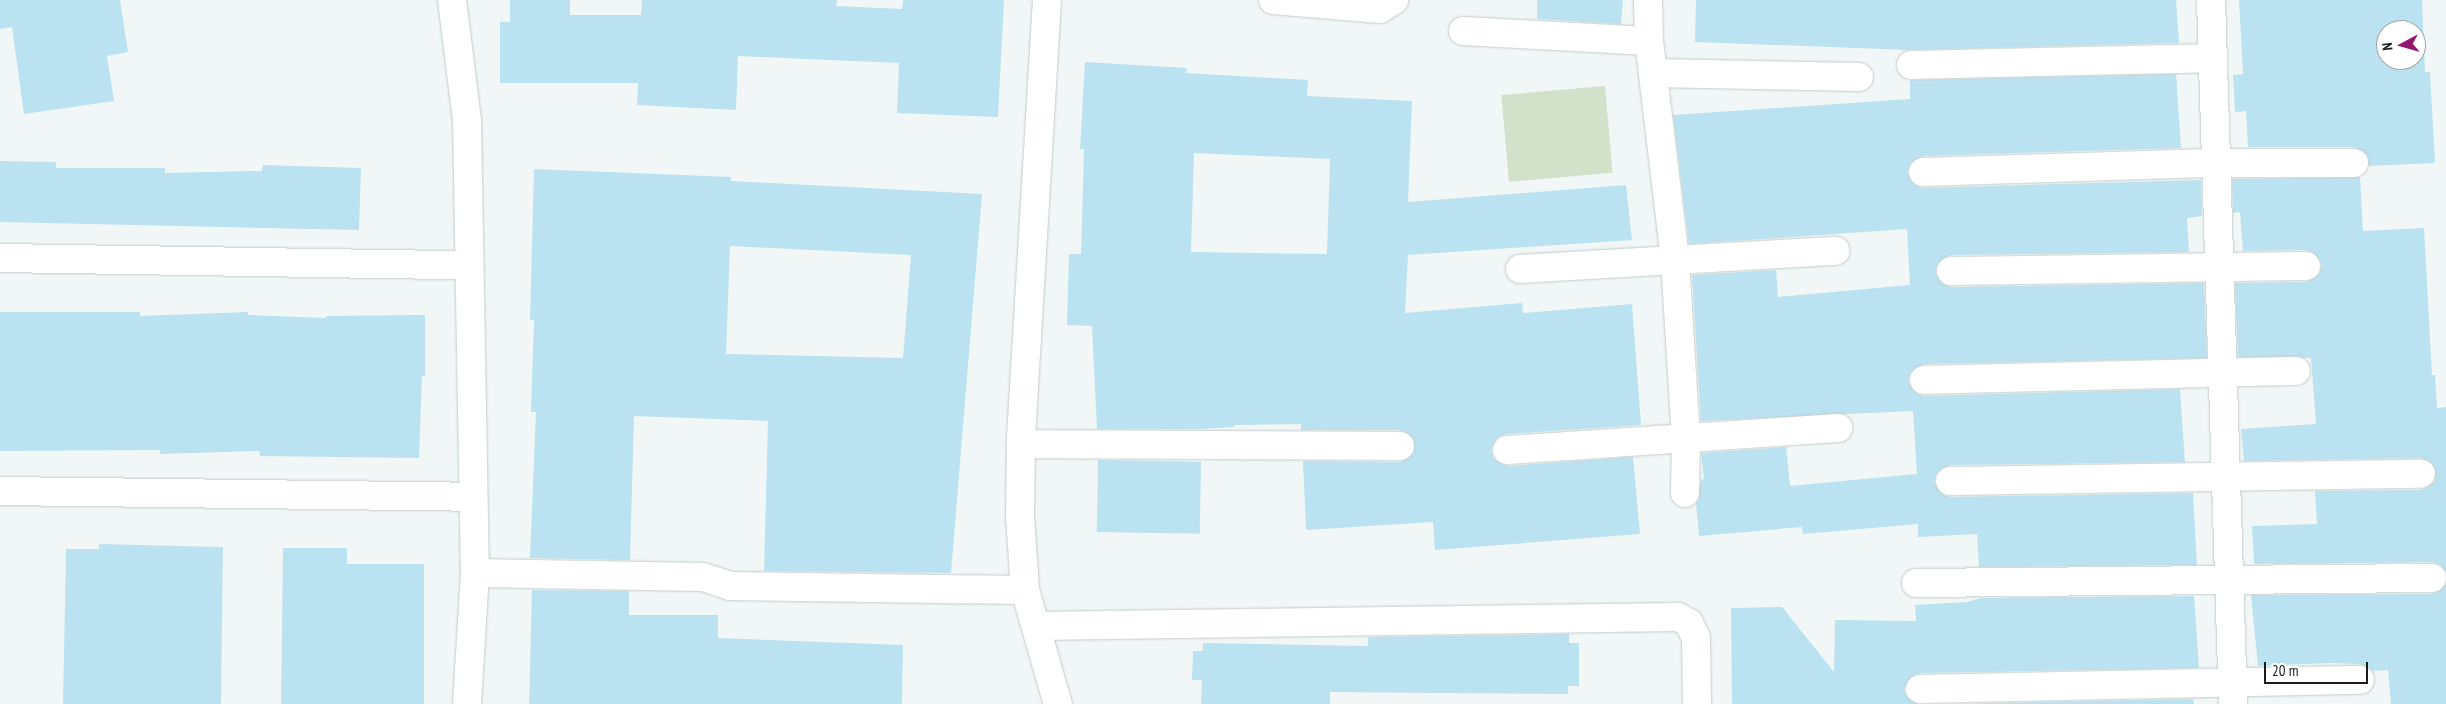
<!DOCTYPE html>
<html>
<head>
<meta charset="utf-8">
<style>
  body { margin:0 }
  #map { position:relative; width:2446px; height:704px; overflow:hidden; background:#f1f7f6; font-family:"PT Sans Narrow",sans-serif }
  div>[style] { position:absolute }
  .green>* { inset:0; background:#d2e1ca; transform-origin:0 0 }
  .building>* { inset:0; background:#bbe2f0; transform-origin:0 0 }
  .roads { filter:drop-shadow(0 0 1px #c5cbcb) drop-shadow(0 0 1px #c5cbcb) }
  .minor>* { height:28px; margin:-14px; padding:0 14px; transform-origin:14px; border-radius:14px; background:#fff }
  .tertiary>* { height:28px; margin:-14px; padding:0 14px; transform-origin:14px; border-radius:14px; background:#fff }
  span { translate:-50% -50%; white-space:nowrap; text-align:center; line-height:1.15; -webkit-text-stroke:5px #fff; paint-order:stroke }
  .north { position:absolute; left:2376px; top:20px; width:50px; height:50px; box-sizing:border-box; background:#fff; border:1px solid #a4a5a5; border-radius:50%; rotate:264deg; font-size:14px; font-weight:700; line-height:20px; text-align:center; color:#1b1d1d }
  .north::after { content:''; display:block; margin:auto; width:18px; height:22px; background:#931672; clip-path:polygon(50% 0,100% 100%,50% 72%,0 100%) }
  .scale { position:absolute; left:2264px; top:662px; width:104px; height:22px; box-sizing:border-box; border:2px solid #1b1d1d; border-top:0; padding-left:6px; font-size:15px; line-height:18px; white-space:nowrap; color:#1b1d1d; -webkit-text-stroke:4px #fff; paint-order:stroke }
</style>
</head>
<body>
<div id="map">
  <div class="green">
    <div style="left:1605px;top:86px;width:87px;height:104px;rotate:85deg"></div>
  </div>
  <div class="building">
    <div style="clip-path:polygon(0 0,120px 0,128px 52px,107px 56px,114px 101px,24px 114px,12px 27px,0 29px)"></div>
    <div style="clip-path:polygon(510px 0,570px 0,570px 15px,641px 15px,642px 0,837px 0,836px 6px,902px 9px,903px 0,1004px 0,998px 117px,897px 113px,899px 63px,738px 56px,736px 110px,637px 105px,638px 83px,500px 83px,500px 22px,510px 22px)"></div>
    <div style="clip-path:polygon(1537px 0,1623px 0,1621px 24px,1537px 19px)"></div>
    <div style="clip-path:polygon(1696px 0,2176px 0,2179px 43px,1908px 50px,1695px 42px)"></div>
    <div style="clip-path:polygon(evenodd,2239px 0,2422px 0,2425px 72px,2430px 72px,2435px 163px,2369px 166px,2367px 155px,2354px 147px,2248px 147px,2246px 111px,2235px 112px,2233px 75px,2243px 74px,2239px 0,2386px 30px,2416px 30px,2416px 60px,2386px 60px,2386px 30px)"></div>
    <div style="clip-path:polygon(evenodd,1085px 62px,1187px 68px,1186px 73px,1308px 80px,1307px 96px,1412px 101px,1408px 202px,1626px 185px,1632px 240px,1408px 255px,1405px 313px,1522px 303px,1523px 313px,1632px 304px,1641px 425px,1506px 434px,1498px 437px,1491px 451px,1494px 459px,1508px 466px,1633px 457px,1640px 534px,1435px 550px,1433px 522px,1306px 530px,1303px 461px,1400px 462px,1414px 453px,1413px 438px,1400px 430px,1301px 430px,1301px 424px,1234px 425px,1234px 427px,1199px 429px,1097px 429px,1092px 326px,1067px 325px,1069px 254px,1081px 254px,1084px 149px,1080px 149px,1085px 62px,1194px 153px,1330px 159px,1327px 254px,1191px 252px,1194px 153px)"></div>
    <div style="clip-path:polygon(2176px 74px,2181px 148px,1923px 156px,1910px 164px,1907px 173px,1915px 185px,1923px 188px,2201px 180px,2202px 216px,2187px 218px,2189px 252px,1951px 255px,1938px 263px,1935px 272px,1943px 284px,1951px 287px,2204px 283px,2207px 358px,1924px 364px,1911px 372px,1908px 381px,1916px 393px,1924px 396px,2180px 389px,2185px 462px,1950px 465px,1937px 473px,1934px 482px,1942px 494px,1950px 497px,2193px 493px,2197px 565px,1979px 567px,1977px 534px,1918px 537px,1918px 524px,1803px 534px,1802px 527px,1699px 536px,1696px 503px,1701px 480px,1704px 479px,1701px 453px,1786px 447px,1790px 486px,1917px 474px,1913px 411px,1701px 421px,1692px 275px,1776px 270px,1778px 297px,1910px 285px,1907px 229px,1689px 244px,1673px 115px,1910px 99px,1910px 80px)"></div>
    <div style="clip-path:polygon(0 161px,56px 162px,56px 168px,165px 168px,165px 173px,262px 171px,263px 165px,361px 168px,359px 230px,0 222px)"></div>
    <div style="clip-path:polygon(evenodd,534px 169px,731px 177px,731px 181px,982px 194px,951px 573px,764px 571px,768px 421px,634px 416px,630px 560px,530px 558px,536px 412px,531px 412px,534px 320px,530px 320px,534px 169px,730px 246px,911px 255px,903px 358px,726px 354px,730px 246px)"></div>
    <div style="clip-path:polygon(2360px 177px,2363px 231px,2424px 228px,2432px 375px,2435px 375px,2437px 408px,2446px 407px,2446px 572px,2440px 565px,2432px 562px,2254px 564px,2252px 526px,2317px 524px,2315px 491px,2421px 490px,2435px 481px,2434px 466px,2421px 458px,2244px 461px,2241px 429px,2316px 424px,2311px 358px,2238px 357px,2235px 283px,2307px 282px,2319px 274px,2322px 265px,2314px 253px,2306px 250px,2243px 251px,2240px 212px,2233px 213px,2232px 179px)"></div>
    <div style="clip-path:polygon(0 312px,140px 312px,140px 316px,248px 312px,248px 315px,326px 318px,326px 316px,425px 315px,425px 376px,422px 376px,419px 458px,260px 456px,259px 451px,160px 454px,160px 450px,0 451px)"></div>
    <div style="left:1098px;top:460px;width:103px;height:72px;rotate:1deg"></div>
    <div style="clip-path:polygon(99px 544px,223px 547px,221px 704px,63px 704px,66px 549px,99px 549px)"></div>
    <div style="clip-path:polygon(283px 548px,347px 548px,347px 564px,424px 564px,424px 704px,281px 704px)"></div>
    <div style="clip-path:polygon(2446px 584px,2446px 704px,2391px 704px,2388px 670px,2372px 671px,2360px 664px,2331px 663px,2258px 666px,2251px 595px,2432px 594px)"></div>
    <div style="clip-path:polygon(532px 590px,629px 591px,629px 615px,718px 615px,718px 638px,903px 645px,902px 704px,529px 704px)"></div>
    <div style="clip-path:polygon(2194px 596px,2199px 668px,1920px 673px,1912px 676px,1904px 689px,1907px 697px,1918px 704px,1732px 704px,1731px 608px,1782px 607px,1834px 672px,1835px 620px,1916px 621px,1915px 605px,1967px 602px,1981px 598px)"></div>
    <div style="clip-path:polygon(1569px 634px,1569px 643px,1579px 643px,1579px 686px,1568px 686px,1568px 694px,1330px 692px,1330px 704px,1201px 704px,1202px 680px,1192px 680px,1193px 651px,1203px 651px,1203px 643px,1368px 646px,1368px 637px)"></div>
    <div style="clip-path:polygon(2193px 699px,2194px 704px,1951px 704px)"></div>
  </div>
  <div class="roads">
    <div class="minor">
      <div style="left:1273px;top:0;width:107px;rotate:4.8deg"></div>
      <div style="left:1380px;top:9px;width:17px;rotate:-33deg"></div>
      <div style="left:2211px;top:0;width:704px;rotate:88.21deg"></div>
      <div style="left:1463px;top:31px;width:186px;rotate:3.1deg"></div>
      <div style="left:1649px;top:41px;width:41px;rotate:-91.4deg"></div>
      <div style="left:1649px;top:41px;width:221px;rotate:83.2deg"></div>
      <div style="left:1675px;top:260px;width:180px;rotate:86.5deg"></div>
      <div style="left:1686px;top:440px;width:53px;rotate:91.1deg"></div>
      <div style="left:1911px;top:65px;width:302px;rotate:-1.3deg"></div>
      <div style="left:1653px;top:73px;width:206px;rotate:1.1deg"></div>
      <div style="left:1923px;top:172px;width:293px;rotate:-1.8deg"></div>
      <div style="left:2216px;top:163px;width:138px"></div>
      <div style="left:0;top:258px;width:469px;rotate:0.9deg"></div>
      <div style="left:1520px;top:269px;width:316px;rotate:-3.3deg"></div>
      <div style="left:1951px;top:271px;width:355px;rotate:-0.8deg"></div>
      <div style="left:1924px;top:380px;width:372px;rotate:-1.4deg"></div>
      <div style="left:1021px;top:444px;width:379px;rotate:0.3deg"></div>
      <div style="left:1507px;top:450px;width:332px;rotate:-3.8deg"></div>
      <div style="left:1950px;top:481px;width:471px;rotate:-0.9deg"></div>
      <div style="left:0;top:491px;width:472px;rotate:0.7deg"></div>
      <div style="left:475px;top:573px;width:228px;rotate:1deg"></div>
      <div style="left:703px;top:577px;width:28px;rotate:18deg"></div>
      <div style="left:730px;top:586px;width:295px;rotate:0.8deg"></div>
      <div style="left:1916px;top:583px;width:516px;rotate:-0.56deg"></div>
      <div style="left:1036px;top:626px;width:642px;rotate:-0.8deg"></div>
      <div style="left:1678px;top:617px;width:13px;rotate:29deg"></div>
      <div style="left:1689px;top:623px;width:17px;rotate:65deg"></div>
      <div style="left:1696px;top:638px;width:66px;rotate:89.1deg"></div>
      <div style="left:1920px;top:689px;width:440px;rotate:-1.2deg"></div>
    </div>
    <div class="tertiary">
      <div style="left:452px;top:0;width:122px;rotate:82.9deg"></div>
      <div style="left:467px;top:121px;width:452px;rotate:89deg"></div>
      <div style="left:475px;top:573px;width:131px;rotate:93.5deg"></div>
      <div style="left:1047px;top:0;width:445px;rotate:93.4deg"></div>
      <div style="left:1021px;top:444px;width:72px;rotate:90.8deg"></div>
      <div style="left:1020px;top:516px;width:74px;rotate:86.1deg"></div>
      <div style="left:1025px;top:590px;width:119px;rotate:73.9deg"></div>
    </div>
  </div>
  <div class="north">N</div>
  <div class="scale">20 m</div>
</div>
</body>
</html>
